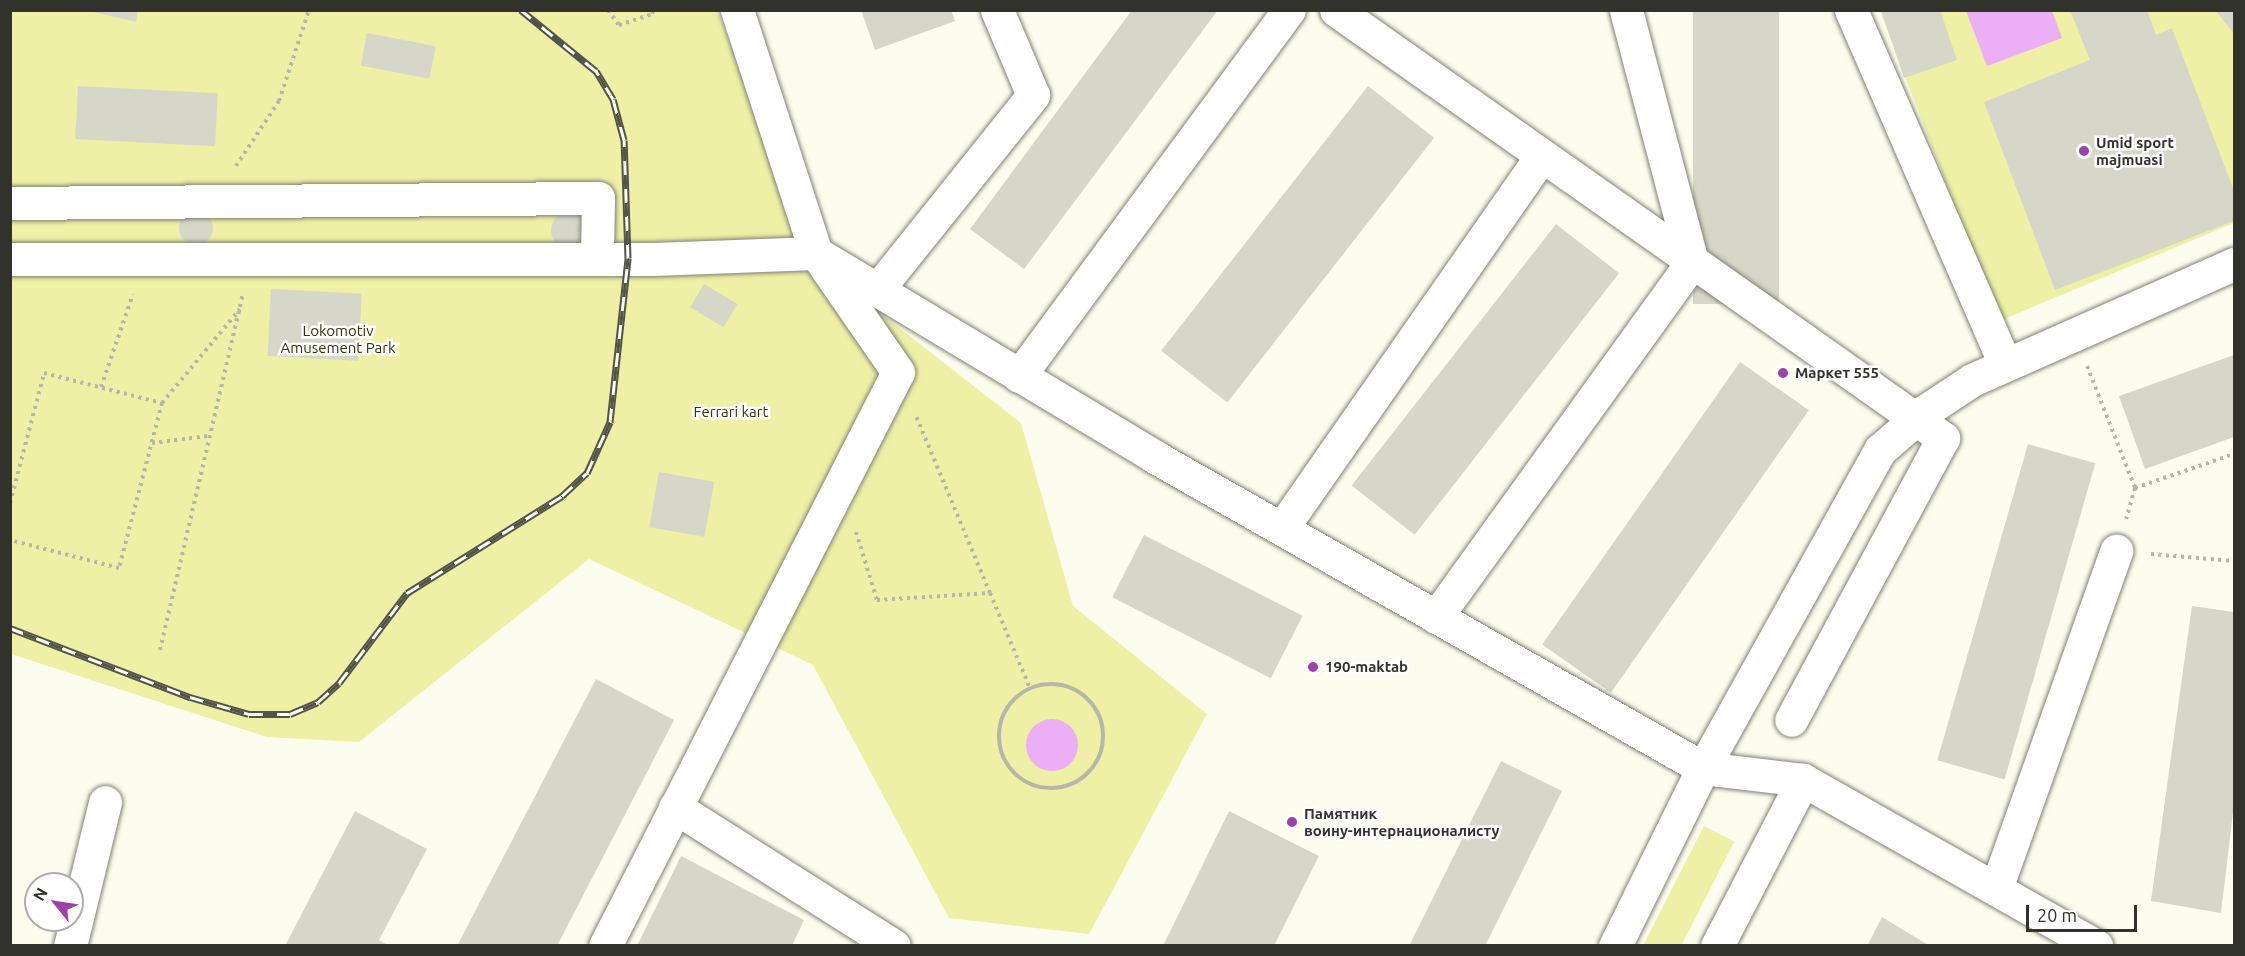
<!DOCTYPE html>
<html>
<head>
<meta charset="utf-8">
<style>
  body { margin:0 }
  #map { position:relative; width:2245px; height:956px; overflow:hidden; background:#fcfdee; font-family:Ubuntu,sans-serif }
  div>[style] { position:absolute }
  .green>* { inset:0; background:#edf0a5; transform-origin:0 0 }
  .water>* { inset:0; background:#ecaef5 }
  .round { border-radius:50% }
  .building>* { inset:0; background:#d6d7c8; transform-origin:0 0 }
  .path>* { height:4px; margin-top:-2px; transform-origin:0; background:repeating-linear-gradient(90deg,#b6b7ab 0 3px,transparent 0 7.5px) }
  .path>.ring { margin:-2px; padding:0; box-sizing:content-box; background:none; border:4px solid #b6b7ab; border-radius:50% }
  .roads { filter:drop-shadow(0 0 2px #818275) drop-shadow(0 0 2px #818275) }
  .minor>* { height:33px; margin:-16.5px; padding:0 16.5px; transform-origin:16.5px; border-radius:16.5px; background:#fff }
  .rail>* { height:7px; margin-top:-3.5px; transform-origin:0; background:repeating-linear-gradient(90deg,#fff 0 14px,#53534c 0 28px); box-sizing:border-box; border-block:2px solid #53534c }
  .dots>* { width:16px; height:16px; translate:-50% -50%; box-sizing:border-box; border:3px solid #fff; border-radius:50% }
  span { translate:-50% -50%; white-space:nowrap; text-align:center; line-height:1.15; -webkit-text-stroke:5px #fff; paint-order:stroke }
  .poi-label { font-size:15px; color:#32322c; font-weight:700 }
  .left { translate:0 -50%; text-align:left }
  .park-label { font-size:15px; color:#323309 }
  .frame { position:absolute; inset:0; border:12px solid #32322c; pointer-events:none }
  .north { position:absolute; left:24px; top:872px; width:60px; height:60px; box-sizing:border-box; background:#fff; border:2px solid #adadab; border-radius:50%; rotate:300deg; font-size:16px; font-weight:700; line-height:24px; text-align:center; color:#32322c }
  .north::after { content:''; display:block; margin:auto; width:21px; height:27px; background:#9d41ab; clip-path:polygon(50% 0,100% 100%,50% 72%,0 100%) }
  .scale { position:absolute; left:2026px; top:905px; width:111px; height:27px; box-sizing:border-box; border:3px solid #32322c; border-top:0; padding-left:8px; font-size:18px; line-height:21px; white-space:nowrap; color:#32322c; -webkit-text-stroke:4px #fff; paint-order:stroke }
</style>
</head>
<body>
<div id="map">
  <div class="green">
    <div style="clip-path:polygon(11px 11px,717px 11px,816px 254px,851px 290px,1021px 423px,1073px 606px,1207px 714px,1089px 934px,949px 918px,813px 665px,589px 559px,359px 742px,267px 737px,11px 654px)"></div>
    <div style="clip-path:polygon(1880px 11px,2234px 11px,2234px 223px,1999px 321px)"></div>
    <div style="left:1704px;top:826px;width:34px;height:133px;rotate:27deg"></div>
  </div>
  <div class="water">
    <div style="clip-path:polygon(1966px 11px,2052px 11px,2062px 38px,1987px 66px)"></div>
    <div class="round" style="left:1026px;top:719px;width:52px;height:52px"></div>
  </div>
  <div class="building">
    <div style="clip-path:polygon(85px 10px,138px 10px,136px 22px)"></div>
    <div style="clip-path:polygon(861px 10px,951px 10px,955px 21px,875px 50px)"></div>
    <div style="clip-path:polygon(1132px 10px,1218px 10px,1024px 269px,970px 229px)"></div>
    <div style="left:1693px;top:10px;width:86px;height:294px"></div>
    <div style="clip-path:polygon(1881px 10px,1940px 10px,1957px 60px,1904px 78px)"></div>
    <div style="clip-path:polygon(2070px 10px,2147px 10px,2156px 35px,2172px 28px,2234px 191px,2234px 221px,2055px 290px,1984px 102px,2090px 60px)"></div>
    <div style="clip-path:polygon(2215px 10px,2234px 10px,2234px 34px)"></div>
    <div style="left:367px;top:33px;width:70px;height:33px;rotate:11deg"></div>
    <div style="left:78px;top:86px;width:140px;height:53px;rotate:3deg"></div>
    <div style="left:1368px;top:86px;width:84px;height:336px;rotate:38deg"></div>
    <div class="round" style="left:179px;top:211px;width:34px;height:34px"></div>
    <div class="round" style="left:551px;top:212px;width:36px;height:36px"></div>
    <div style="left:1556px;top:224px;width:80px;height:332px;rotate:38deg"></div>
    <div style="left:704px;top:284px;width:39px;height:27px;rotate:31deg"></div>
    <div style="left:271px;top:289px;width:91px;height:67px;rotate:3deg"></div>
    <div style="clip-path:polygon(2234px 355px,2234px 437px,2145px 469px,2119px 396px)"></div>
    <div style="left:1740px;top:362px;width:84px;height:345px;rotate:35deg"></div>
    <div style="left:2028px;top:444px;width:70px;height:329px;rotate:16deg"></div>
    <div style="left:659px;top:472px;width:56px;height:56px;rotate:10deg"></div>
    <div style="left:1144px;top:535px;width:178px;height:70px;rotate:27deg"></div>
    <div style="clip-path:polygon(2192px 606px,2234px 612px,2234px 804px,2221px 913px,2151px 901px)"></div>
    <div style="clip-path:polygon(596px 679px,674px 720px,557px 946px,457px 946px)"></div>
    <div style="clip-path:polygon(1501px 761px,1562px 791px,1485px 946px,1409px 946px)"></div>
    <div style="clip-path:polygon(355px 811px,427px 849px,379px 940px,389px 946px,285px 946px)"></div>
    <div style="clip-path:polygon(1229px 811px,1319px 856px,1274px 946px,1163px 946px)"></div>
    <div style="clip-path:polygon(681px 856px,804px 920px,792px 946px,637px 946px)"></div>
    <div style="clip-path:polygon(1882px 917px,1930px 946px,1867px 946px)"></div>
  </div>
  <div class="path">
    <div style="left:608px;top:10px;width:19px;rotate:54deg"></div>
    <div style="left:619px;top:25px;width:36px;rotate:-18deg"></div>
    <div style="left:653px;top:14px;width:4px;rotate:-104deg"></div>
    <div style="left:236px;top:166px;width:78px;rotate:-56.5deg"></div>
    <div style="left:279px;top:101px;width:96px;rotate:-71.8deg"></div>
    <div style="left:2087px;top:366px;width:131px;rotate:68.5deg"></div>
    <div style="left:2135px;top:488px;width:32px;rotate:106deg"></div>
    <div style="left:101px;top:387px;width:98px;rotate:-71deg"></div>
    <div style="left:162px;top:403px;width:122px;rotate:-50.3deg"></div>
    <div style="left:152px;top:443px;width:56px;rotate:-7.1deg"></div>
    <div style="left:2135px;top:488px;width:105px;rotate:-19deg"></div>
    <div style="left:10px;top:503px;width:134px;rotate:-75.3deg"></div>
    <div style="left:44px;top:373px;width:122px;rotate:14.3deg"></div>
    <div style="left:162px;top:403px;width:171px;rotate:104.6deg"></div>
    <div style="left:119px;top:568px;width:113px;rotate:-165.6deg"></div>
    <div style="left:856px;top:532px;width:71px;rotate:72.8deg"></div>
    <div style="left:877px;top:600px;width:113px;rotate:-3.5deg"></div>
    <div style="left:990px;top:593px;width:192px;rotate:-112.7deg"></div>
    <div style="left:2151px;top:554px;width:83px;rotate:4.8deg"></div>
    <div style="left:990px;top:593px;width:103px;rotate:67.2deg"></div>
    <div style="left:160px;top:650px;width:367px;rotate:-76.9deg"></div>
    <div class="ring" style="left:999px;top:684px;width:100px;height:100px"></div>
  </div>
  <div class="roads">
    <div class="minor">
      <div style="left:1336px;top:10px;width:743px;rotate:35.19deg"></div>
      <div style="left:1943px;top:438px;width:320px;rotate:118.3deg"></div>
      <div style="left:1851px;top:10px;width:387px;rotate:66.5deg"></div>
      <div style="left:10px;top:203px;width:588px;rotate:-0.49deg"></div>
      <div style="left:598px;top:198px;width:60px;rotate:91deg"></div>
      <div style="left:10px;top:259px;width:643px"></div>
      <div style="left:653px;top:259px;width:163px;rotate:-2.1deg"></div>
      <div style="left:816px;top:253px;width:396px;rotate:31deg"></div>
      <div style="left:1155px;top:457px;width:630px;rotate:29.58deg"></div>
      <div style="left:1703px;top:768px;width:101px;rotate:6.8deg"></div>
      <div style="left:1803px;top:780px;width:337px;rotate:29.5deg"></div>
      <div style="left:877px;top:290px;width:250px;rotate:-51.3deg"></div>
      <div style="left:1033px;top:95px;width:92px;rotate:-113deg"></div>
      <div style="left:1019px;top:376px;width:455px;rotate:-53.6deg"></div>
      <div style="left:1282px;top:528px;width:452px;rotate:-55.1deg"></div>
      <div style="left:1436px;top:617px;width:438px;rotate:-54.2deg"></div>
      <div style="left:1692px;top:262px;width:260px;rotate:-104.7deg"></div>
      <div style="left:675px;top:807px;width:259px;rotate:32.4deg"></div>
      <div style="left:1997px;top:886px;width:356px;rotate:-70.4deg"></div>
      <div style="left:70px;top:946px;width:148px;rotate:-76.3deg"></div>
      <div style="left:605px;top:946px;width:644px;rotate:-62.96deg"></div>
      <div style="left:898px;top:372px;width:145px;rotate:-124.6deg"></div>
      <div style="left:816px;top:253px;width:256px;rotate:-108deg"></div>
      <div style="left:1615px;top:946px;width:199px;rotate:-63.7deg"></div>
      <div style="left:1703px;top:768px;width:364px;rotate:-60.9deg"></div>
      <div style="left:1880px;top:450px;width:60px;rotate:-40.9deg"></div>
      <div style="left:1925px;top:411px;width:56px;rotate:-33.4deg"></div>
      <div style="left:1972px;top:380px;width:287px;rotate:-23.9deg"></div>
      <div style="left:1717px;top:946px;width:187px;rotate:-62.6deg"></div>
    </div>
  </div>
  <div class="rail">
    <div style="left:10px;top:628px;width:193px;rotate:21deg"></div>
    <div style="left:190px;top:697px;width:61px;rotate:16.1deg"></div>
    <div style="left:249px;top:714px;width:41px"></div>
    <div style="left:290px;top:714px;width:30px;rotate:-23deg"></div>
    <div style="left:318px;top:702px;width:28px;rotate:-42deg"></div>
    <div style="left:339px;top:683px;width:113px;rotate:-52.9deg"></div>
    <div style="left:407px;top:593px;width:183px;rotate:-32deg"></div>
    <div style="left:562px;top:496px;width:34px;rotate:-43deg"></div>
    <div style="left:587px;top:473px;width:56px;rotate:-65.7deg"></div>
    <div style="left:610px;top:422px;width:165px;rotate:-83.7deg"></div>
    <div style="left:628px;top:258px;width:118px;rotate:-91.9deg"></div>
    <div style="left:624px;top:140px;width:42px;rotate:-105deg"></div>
    <div style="left:613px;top:99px;width:33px;rotate:-121deg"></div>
    <div style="left:596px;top:71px;width:97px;rotate:-140.9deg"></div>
  </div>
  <div class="dots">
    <div style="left:2084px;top:151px;background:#9d41ab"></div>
    <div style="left:1783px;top:373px;background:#9d41ab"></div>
    <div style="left:1313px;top:667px;background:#9d41ab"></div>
    <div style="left:1292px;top:822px;background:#9d41ab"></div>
  </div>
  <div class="poi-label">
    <span class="left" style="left:2096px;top:151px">Umid sport<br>majmuasi</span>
    <span class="left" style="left:1795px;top:373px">Маркет 555</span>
    <span class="left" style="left:1325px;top:667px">190-maktab</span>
    <span class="left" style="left:1304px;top:822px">Памятник<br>воину-интернационалисту</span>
  </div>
  <div class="park-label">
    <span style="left:338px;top:339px">Lokomotiv<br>Amusement Park</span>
    <span style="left:731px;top:412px">Ferrari kart</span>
  </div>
  <div class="frame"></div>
  <div class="north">N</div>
  <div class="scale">20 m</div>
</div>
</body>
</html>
